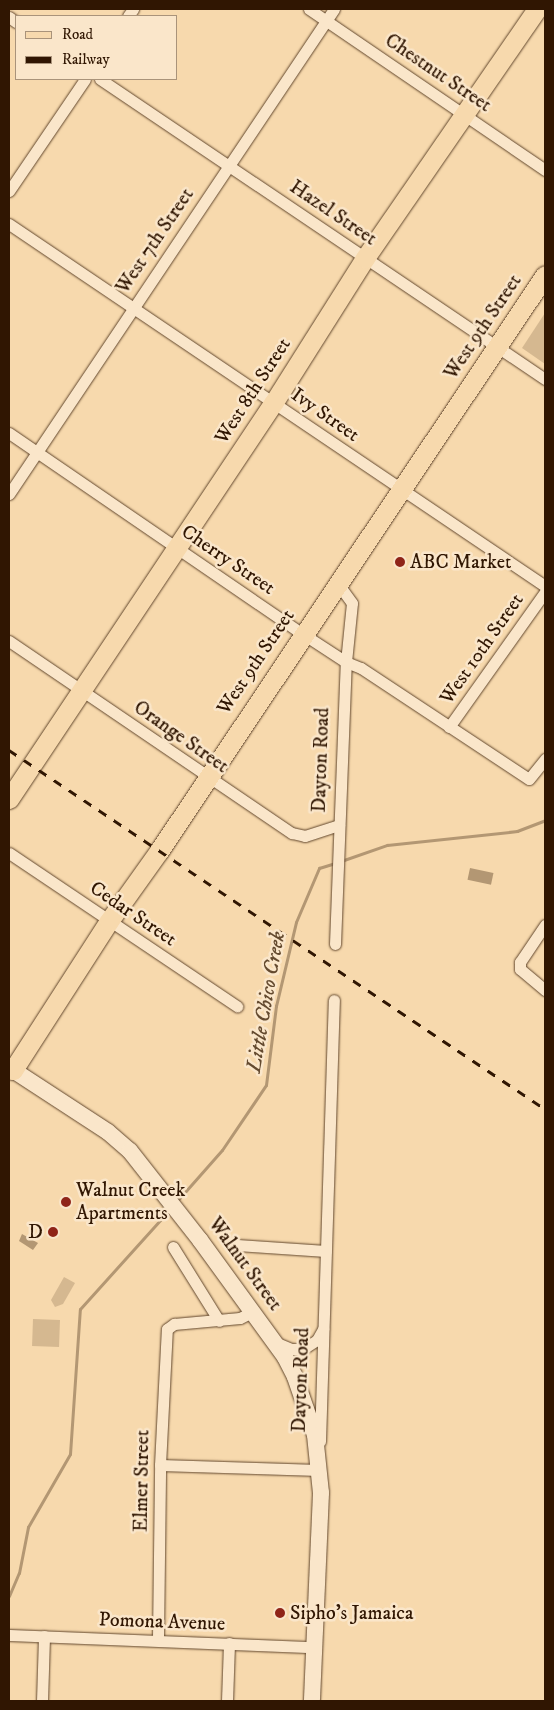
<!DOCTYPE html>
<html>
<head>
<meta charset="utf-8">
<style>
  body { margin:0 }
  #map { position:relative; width:554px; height:1710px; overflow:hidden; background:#f7d9ad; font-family:"IM FELL DW Pica",serif }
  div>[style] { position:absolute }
  .green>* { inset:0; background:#d5b890; transform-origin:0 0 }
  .water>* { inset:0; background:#b39773; transform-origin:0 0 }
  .stream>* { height:3px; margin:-1.5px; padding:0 1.5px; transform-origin:1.5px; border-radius:1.5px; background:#b39773 }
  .roads { filter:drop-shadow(0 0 1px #62472d) drop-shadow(0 0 1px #62472d) }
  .street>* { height:11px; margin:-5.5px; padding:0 5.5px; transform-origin:5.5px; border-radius:5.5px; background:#fae6ca }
  .secondary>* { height:16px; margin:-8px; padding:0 8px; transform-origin:8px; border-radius:8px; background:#fae6ca }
  .primary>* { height:19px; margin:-9.5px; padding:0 9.5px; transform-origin:9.5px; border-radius:9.5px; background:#f7d9ad }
  .rail>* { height:3px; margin-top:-1.5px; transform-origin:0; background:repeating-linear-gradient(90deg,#301602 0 9px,transparent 0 18px) }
  .dots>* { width:14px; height:14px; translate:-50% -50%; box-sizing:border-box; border:2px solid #fae6ca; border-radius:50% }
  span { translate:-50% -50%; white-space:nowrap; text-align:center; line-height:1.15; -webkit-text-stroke:5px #fae6ca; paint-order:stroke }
  .street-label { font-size:20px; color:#301602 }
  .poi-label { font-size:20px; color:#301602 }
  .left { translate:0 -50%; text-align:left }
  .right { translate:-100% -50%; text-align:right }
  .water-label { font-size:21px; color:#644a2f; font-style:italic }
  .frame { position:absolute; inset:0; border:10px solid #301602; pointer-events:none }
  .legend { position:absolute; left:15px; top:15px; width:162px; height:65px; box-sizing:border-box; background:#fae6ca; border:1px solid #a9937a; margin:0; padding:6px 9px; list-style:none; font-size:15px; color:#301602 }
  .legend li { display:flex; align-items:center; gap:10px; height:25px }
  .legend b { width:25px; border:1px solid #a9937a }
</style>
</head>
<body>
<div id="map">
  <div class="green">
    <div style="clip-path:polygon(545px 313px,545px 364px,522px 348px)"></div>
    <div style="clip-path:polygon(64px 1277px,75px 1283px,63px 1304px,55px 1307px,51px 1300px)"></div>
    <div style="left:33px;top:1319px;width:27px;height:27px;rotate:2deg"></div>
  </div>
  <div class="water">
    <div style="left:470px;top:868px;width:24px;height:12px;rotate:12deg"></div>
    <div style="clip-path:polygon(22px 1234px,38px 1243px,33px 1250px,19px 1241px)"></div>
  </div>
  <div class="stream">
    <div style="left:341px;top:861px;width:49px;rotate:-19.2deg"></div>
    <div style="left:387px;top:845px;width:131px;rotate:-6.1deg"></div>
    <div style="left:517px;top:831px;width:30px;rotate:-21deg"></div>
    <div style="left:177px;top:1201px;width:68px;rotate:-48.6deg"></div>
    <div style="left:222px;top:1150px;width:78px;rotate:-55.9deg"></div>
    <div style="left:266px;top:1085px;width:80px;rotate:-82.8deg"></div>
    <div style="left:276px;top:1006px;width:86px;rotate:-76.6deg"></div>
    <div style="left:296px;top:922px;width:59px;rotate:-66.9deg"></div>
    <div style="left:319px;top:868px;width:17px;rotate:-17deg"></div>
    <div style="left:9px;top:1596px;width:25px;rotate:-67deg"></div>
    <div style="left:19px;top:1573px;width:47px;rotate:-78.9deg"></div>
    <div style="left:28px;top:1527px;width:84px;rotate:-60.1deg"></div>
    <div style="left:70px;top:1454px;width:145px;rotate:-86.1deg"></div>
    <div style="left:80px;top:1309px;width:133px;rotate:-48deg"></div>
  </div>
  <div class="roads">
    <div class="street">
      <div style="left:309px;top:9px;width:286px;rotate:34.3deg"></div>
      <div style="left:128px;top:16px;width:9px;rotate:-54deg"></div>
      <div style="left:9px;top:17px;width:9px;rotate:36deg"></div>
      <div style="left:100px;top:79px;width:537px;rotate:33.99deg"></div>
      <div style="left:9px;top:191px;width:135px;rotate:-55.8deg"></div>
      <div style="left:9px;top:224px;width:647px;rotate:34.03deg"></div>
      <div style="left:9px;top:433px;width:356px;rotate:34.4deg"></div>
      <div style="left:303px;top:634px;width:51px;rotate:33.1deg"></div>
      <div style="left:346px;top:662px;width:16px;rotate:22deg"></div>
      <div style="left:361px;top:668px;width:201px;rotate:33.5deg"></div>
      <div style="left:529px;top:779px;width:26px;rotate:-51deg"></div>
      <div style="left:9px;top:494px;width:584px;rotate:-56.17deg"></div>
      <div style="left:9px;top:641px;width:342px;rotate:34.2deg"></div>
      <div style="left:292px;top:833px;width:13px;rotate:13deg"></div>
      <div style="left:305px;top:836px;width:36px;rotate:-18deg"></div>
      <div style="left:449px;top:727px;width:166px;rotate:-54.6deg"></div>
      <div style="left:9px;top:853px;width:275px;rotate:33.9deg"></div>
      <div style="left:545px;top:925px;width:45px;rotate:124deg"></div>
      <div style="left:520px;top:962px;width:7px;rotate:90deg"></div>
      <div style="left:520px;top:969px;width:33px;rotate:40deg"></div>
      <div style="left:335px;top:944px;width:282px;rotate:-87.8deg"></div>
      <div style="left:346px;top:662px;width:59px;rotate:-84.2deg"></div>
      <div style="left:352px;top:603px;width:26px;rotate:-126deg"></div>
      <div style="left:237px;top:1245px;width:89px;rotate:3.9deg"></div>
      <div style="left:173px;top:1247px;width:87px;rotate:58.1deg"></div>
      <div style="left:277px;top:1343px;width:15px;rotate:23deg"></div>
      <div style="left:291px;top:1349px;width:12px"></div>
      <div style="left:303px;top:1349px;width:17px;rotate:-33deg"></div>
      <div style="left:317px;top:1340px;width:13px;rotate:-61deg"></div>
      <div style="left:320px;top:1441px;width:441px;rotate:-88.2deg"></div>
      <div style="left:160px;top:1465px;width:159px;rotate:1.8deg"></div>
      <div style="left:319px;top:1470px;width:6px;rotate:-90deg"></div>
      <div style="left:9px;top:1635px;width:305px;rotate:2.3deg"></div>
      <div style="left:158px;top:1638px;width:173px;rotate:-89.3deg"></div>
      <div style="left:160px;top:1465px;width:136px;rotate:-87.1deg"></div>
      <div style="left:167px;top:1329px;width:9px;rotate:-36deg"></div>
      <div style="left:174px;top:1324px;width:66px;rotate:-5.2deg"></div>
      <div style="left:240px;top:1318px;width:13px;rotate:-27deg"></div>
      <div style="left:42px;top:1701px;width:65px;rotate:-88.2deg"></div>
      <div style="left:227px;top:1701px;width:58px;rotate:-88deg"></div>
    </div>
    <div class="secondary">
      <div style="left:13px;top:1070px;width:113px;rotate:33.1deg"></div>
      <div style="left:108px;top:1132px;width:29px;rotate:41deg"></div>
      <div style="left:130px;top:1151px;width:113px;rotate:51.8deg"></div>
      <div style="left:200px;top:1240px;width:145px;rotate:54deg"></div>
      <div style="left:285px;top:1357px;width:22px;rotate:63deg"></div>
      <div style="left:295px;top:1377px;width:61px;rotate:71deg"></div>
      <div style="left:315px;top:1435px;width:58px;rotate:84.1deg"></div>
      <div style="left:321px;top:1493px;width:208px;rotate:92.5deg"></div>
    </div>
    <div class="primary">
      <div style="left:9px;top:799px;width:477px;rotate:-56.3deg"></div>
      <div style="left:274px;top:402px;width:170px;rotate:-57.7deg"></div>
      <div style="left:365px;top:258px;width:303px;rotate:-55.4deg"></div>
      <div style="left:9px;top:1067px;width:5px;rotate:37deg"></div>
      <div style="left:13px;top:1070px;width:177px;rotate:-57.2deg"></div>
      <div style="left:109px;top:921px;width:86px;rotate:-54.5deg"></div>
      <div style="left:159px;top:851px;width:693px;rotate:-56.17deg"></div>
    </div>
  </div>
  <div class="rail">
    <div style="left:9px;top:750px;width:645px;rotate:33.81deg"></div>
  </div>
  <div class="dots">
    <div style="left:400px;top:562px;background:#8f2418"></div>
    <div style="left:66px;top:1202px;background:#8f2418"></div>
    <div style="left:53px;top:1232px;background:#8f2418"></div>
    <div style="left:280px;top:1613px;background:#8f2418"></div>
  </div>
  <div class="street-label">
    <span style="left:438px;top:73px;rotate:34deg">Chestnut Street</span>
    <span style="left:333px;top:213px;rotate:34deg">Hazel Street</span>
    <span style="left:155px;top:241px;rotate:-56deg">West 7th Street</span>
    <span style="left:483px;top:327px;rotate:-56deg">West 9th Street</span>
    <span style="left:253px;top:391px;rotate:-57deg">West 8th Street</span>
    <span style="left:325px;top:415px;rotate:35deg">Ivy Street</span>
    <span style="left:228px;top:560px;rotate:34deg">Cherry Street</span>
    <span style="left:482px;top:649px;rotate:-55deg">West 10th Street</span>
    <span style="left:256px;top:662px;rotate:-56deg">West 9th Street</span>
    <span style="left:181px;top:737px;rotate:35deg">Orange Street</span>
    <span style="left:321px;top:760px;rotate:-88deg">Dayton Road</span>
    <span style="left:133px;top:914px;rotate:34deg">Cedar Street</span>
    <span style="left:245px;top:1264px;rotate:54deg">Walnut Street</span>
    <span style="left:301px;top:1380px;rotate:-88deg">Dayton Road</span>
    <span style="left:142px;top:1481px;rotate:-89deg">Elmer Street</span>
    <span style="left:162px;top:1622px;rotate:2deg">Pomona Avenue</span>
  </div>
  <div class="poi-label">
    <span class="left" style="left:410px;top:562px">ABC Market</span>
    <span class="left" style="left:76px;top:1202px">Walnut Creek<br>Apartments</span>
    <span class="right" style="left:43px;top:1232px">D</span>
    <span class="left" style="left:290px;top:1613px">Sipho's Jamaica</span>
  </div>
  <div class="water-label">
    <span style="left:266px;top:1002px;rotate:-80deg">Little Chico Creek</span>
  </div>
  <div class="frame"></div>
  <ul class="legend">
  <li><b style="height:6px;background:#f7d9ad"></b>Road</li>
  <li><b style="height:6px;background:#301602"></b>Railway</li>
  </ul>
</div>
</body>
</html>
